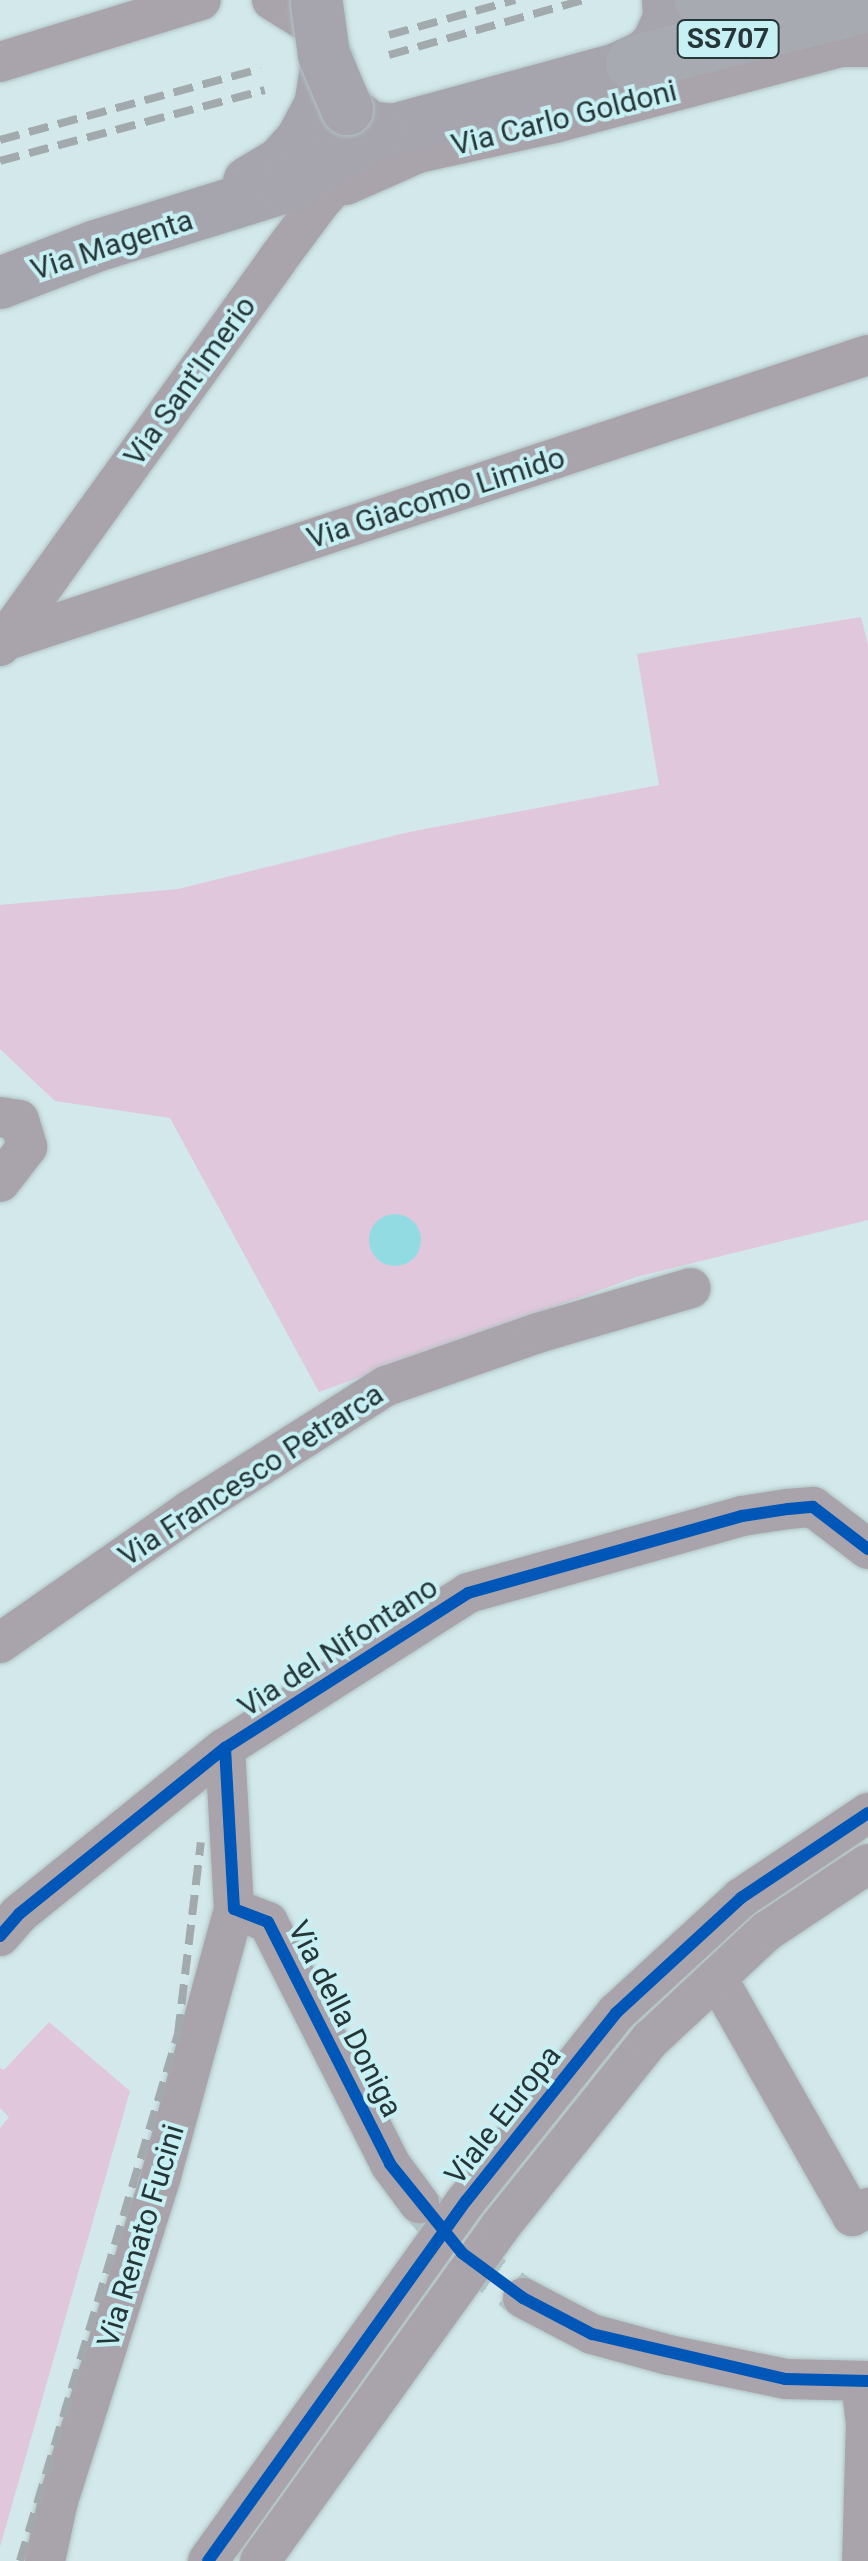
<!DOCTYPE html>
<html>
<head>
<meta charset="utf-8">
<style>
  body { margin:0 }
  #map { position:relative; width:868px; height:2561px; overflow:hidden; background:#d2e8ea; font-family:Roboto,sans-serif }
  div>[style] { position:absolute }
  .green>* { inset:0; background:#e0c7dc }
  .water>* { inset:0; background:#93dbe2 }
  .round { border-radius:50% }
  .minor-tunnel>* { height:40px; margin-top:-20px; transform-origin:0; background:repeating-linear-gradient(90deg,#b0c4c6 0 40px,transparent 0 60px) }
  .roads { filter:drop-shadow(0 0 2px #b1c3c4) drop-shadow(0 0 2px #b1c3c4) }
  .minor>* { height:40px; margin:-20px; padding:0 20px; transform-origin:20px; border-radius:20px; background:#a9a4ab }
  .major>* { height:52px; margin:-26px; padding:0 26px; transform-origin:26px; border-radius:26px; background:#a6a5ae }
  .highway>* { height:55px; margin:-27.5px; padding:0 27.5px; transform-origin:27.5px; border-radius:27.5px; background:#a7abb1 }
  .rail>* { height:8px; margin-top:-4px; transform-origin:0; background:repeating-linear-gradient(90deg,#a3aaae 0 20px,transparent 0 30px) }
  .bridges { filter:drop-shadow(0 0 2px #b1c3c4) drop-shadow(0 0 2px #b1c3c4) }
  .major-bridge>* { height:52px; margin:-26px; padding:0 26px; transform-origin:26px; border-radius:26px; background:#a6a5ae }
  .cycleway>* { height:12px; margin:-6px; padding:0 6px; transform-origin:6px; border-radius:6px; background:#0057b8 }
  span { translate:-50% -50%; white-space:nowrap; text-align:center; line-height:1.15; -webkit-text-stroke:8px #c7f0f4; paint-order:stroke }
  .shield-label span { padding:2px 8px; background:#c7f0f4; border:2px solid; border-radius:8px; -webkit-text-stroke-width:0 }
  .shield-label { font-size:28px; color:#263638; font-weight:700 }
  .street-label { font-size:30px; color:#263638 }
</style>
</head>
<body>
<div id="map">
  <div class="green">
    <div style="clip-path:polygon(861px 617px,868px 645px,868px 1220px,636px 1277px,319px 1392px,170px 1118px,55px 1101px,0 1049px,0 905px,178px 889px,409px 832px,659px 785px,637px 654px)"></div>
    <div style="clip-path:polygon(49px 2022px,130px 2091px,0 2547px,0 2128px,9px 2117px,0 2108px,0 2068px,4px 2070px)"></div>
  </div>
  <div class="water">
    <div class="round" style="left:369px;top:1214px;width:52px;height:52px"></div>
  </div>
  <div class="minor-tunnel">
    <div style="left:422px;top:2206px;width:62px;rotate:49.6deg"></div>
    <div style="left:462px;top:2253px;width:76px;rotate:36.4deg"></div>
  </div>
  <div class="roads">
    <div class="minor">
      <div style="left:272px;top:0;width:55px;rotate:31.7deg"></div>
      <div style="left:0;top:62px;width:210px;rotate:-17.1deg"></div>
      <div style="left:346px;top:185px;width:79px;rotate:-24deg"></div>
      <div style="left:418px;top:153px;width:140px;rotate:-12.4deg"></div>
      <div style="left:555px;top:123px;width:296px;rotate:-14.9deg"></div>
      <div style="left:841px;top:47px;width:27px"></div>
      <div style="left:4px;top:641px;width:910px;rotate:-18.32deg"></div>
      <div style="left:0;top:646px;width:475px;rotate:-54.3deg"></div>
      <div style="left:277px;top:260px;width:74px;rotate:-53.3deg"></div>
      <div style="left:321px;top:201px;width:67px;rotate:-47.4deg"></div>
      <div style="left:0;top:1117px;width:19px;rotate:9deg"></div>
      <div style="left:19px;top:1120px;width:28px;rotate:73deg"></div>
      <div style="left:27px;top:1147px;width:44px;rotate:127.6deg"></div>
      <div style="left:0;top:1643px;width:231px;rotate:-34.9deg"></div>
      <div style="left:189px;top:1511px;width:233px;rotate:-32.4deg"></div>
      <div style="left:386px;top:1386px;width:161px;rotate:-19.2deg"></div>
      <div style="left:538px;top:1333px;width:159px;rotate:-16.4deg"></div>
      <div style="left:225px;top:1748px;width:161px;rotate:86.8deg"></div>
      <div style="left:234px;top:1909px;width:36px;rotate:21deg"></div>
      <div style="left:268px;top:1922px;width:271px;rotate:63.2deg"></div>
      <div style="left:390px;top:2164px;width:49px;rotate:53.4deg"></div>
      <div style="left:0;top:1936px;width:29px;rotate:-49deg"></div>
      <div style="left:19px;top:1914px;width:265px;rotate:-38.9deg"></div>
      <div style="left:225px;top:1748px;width:288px;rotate:-32.5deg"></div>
      <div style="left:468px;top:1593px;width:285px;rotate:-15.7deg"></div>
      <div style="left:742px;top:1516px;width:47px;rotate:-8.7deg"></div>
      <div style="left:788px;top:1509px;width:25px;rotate:-5deg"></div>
      <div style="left:813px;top:1507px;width:69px;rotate:37.4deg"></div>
      <div style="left:717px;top:1978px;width:274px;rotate:60.4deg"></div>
      <div style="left:852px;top:2216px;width:18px;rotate:-27deg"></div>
      <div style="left:523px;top:2298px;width:78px;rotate:27.6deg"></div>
      <div style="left:592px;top:2334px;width:80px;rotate:15.3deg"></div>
      <div style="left:669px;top:2355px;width:119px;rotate:11.6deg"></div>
      <div style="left:786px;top:2379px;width:82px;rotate:1.4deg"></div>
      <div style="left:861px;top:2383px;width:38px;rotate:83deg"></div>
      <div style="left:866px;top:2421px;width:140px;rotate:91.6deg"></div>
      <div style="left:45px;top:2561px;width:61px;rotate:-77.8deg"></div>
      <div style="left:58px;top:2501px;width:341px;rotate:-72.4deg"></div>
      <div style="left:161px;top:2176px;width:277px;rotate:-74.7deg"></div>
      <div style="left:208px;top:2561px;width:443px;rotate:-54.4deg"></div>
      <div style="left:466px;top:2201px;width:241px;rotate:-51.4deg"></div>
      <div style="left:616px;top:2013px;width:170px;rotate:-42.6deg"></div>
      <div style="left:741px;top:1898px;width:153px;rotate:-33.8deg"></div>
      <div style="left:260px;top:2561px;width:411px;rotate:-54.3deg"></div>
      <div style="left:500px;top:2227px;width:240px;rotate:-51.3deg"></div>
      <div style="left:650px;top:2040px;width:160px;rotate:-43deg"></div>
      <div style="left:767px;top:1931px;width:121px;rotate:-33.6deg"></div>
    </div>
    <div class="major">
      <div style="left:348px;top:110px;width:27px;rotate:39deg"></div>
      <div style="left:369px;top:127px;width:24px;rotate:7deg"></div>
      <div style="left:393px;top:130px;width:232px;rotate:-15.2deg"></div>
      <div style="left:617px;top:69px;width:33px;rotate:-25deg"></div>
      <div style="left:647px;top:55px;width:16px;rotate:-47deg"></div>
      <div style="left:658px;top:43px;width:27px;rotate:-66deg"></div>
      <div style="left:669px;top:18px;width:18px;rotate:-93deg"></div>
      <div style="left:249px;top:182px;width:39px;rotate:-31deg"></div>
      <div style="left:282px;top:162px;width:28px;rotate:-48deg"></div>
      <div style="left:301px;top:141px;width:40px;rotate:-62deg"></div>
      <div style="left:320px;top:106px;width:45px;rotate:-81deg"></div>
      <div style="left:0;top:283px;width:103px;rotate:-21.1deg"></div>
      <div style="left:96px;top:246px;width:199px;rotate:-17.3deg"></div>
      <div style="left:286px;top:187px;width:108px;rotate:-31.3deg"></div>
    </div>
    <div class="highway">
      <div style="left:702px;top:0;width:43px;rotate:23deg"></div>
      <div style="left:742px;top:17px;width:39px;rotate:-3deg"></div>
      <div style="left:633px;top:63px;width:242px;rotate:-14.1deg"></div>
    </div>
  </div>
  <div class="rail">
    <div style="left:389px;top:35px;width:131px;rotate:-15.5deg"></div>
    <div style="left:389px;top:55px;width:202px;rotate:-15.8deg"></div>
    <div style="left:0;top:140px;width:270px;rotate:-15.3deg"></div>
    <div style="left:0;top:161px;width:274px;rotate:-15deg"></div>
    <div style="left:20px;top:2561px;width:550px;rotate:-73.31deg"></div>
    <div style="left:178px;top:2034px;width:193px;rotate:-83.2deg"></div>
  </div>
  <div class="bridges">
    <div class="major-bridge">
      <div style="left:317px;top:4px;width:51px;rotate:82.2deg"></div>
      <div style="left:324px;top:55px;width:59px;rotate:66.9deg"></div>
    </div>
  </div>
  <div class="cycleway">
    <div style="left:225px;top:1748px;width:161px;rotate:86.8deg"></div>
    <div style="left:234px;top:1909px;width:36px;rotate:21deg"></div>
    <div style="left:268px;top:1922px;width:271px;rotate:63.2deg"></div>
    <div style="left:390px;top:2164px;width:114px;rotate:51deg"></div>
    <div style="left:462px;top:2253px;width:76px;rotate:36.4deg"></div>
    <div style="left:523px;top:2298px;width:78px;rotate:27.6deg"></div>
    <div style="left:592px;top:2334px;width:199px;rotate:13.1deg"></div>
    <div style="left:786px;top:2379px;width:82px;rotate:1.4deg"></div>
    <div style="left:0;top:1936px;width:29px;rotate:-49deg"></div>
    <div style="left:19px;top:1914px;width:265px;rotate:-38.9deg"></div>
    <div style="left:225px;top:1748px;width:288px;rotate:-32.5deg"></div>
    <div style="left:468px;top:1593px;width:285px;rotate:-15.7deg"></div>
    <div style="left:742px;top:1516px;width:47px;rotate:-8.7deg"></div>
    <div style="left:788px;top:1509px;width:25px;rotate:-5deg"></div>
    <div style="left:813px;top:1507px;width:69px;rotate:37.4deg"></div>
    <div style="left:208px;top:2561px;width:443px;rotate:-54.4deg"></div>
    <div style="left:466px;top:2201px;width:241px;rotate:-51.4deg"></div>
    <div style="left:616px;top:2013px;width:170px;rotate:-42.6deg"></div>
    <div style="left:741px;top:1898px;width:153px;rotate:-33.8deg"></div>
  </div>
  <div class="shield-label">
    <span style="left:728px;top:39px">SS707</span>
  </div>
  <div class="street-label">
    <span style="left:564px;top:118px;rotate:-14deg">Via Carlo Goldoni</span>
    <span style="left:112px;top:245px;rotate:-18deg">Via Magenta</span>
    <span style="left:190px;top:381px;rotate:-54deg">Via Sant'Imerio</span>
    <span style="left:436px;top:498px;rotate:-18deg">Via Giacomo Limido</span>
    <span style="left:251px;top:1475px;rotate:-33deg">Via Francesco Petrarca</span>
    <span style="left:338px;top:1647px;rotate:-33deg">Via del Nifontano</span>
    <span style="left:345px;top:2019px;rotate:63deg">Via della Doniga</span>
    <span style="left:503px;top:2115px;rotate:-52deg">Viale Europa</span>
    <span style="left:141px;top:2236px;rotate:-73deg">Via Renato Fucini</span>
  </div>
</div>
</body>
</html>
